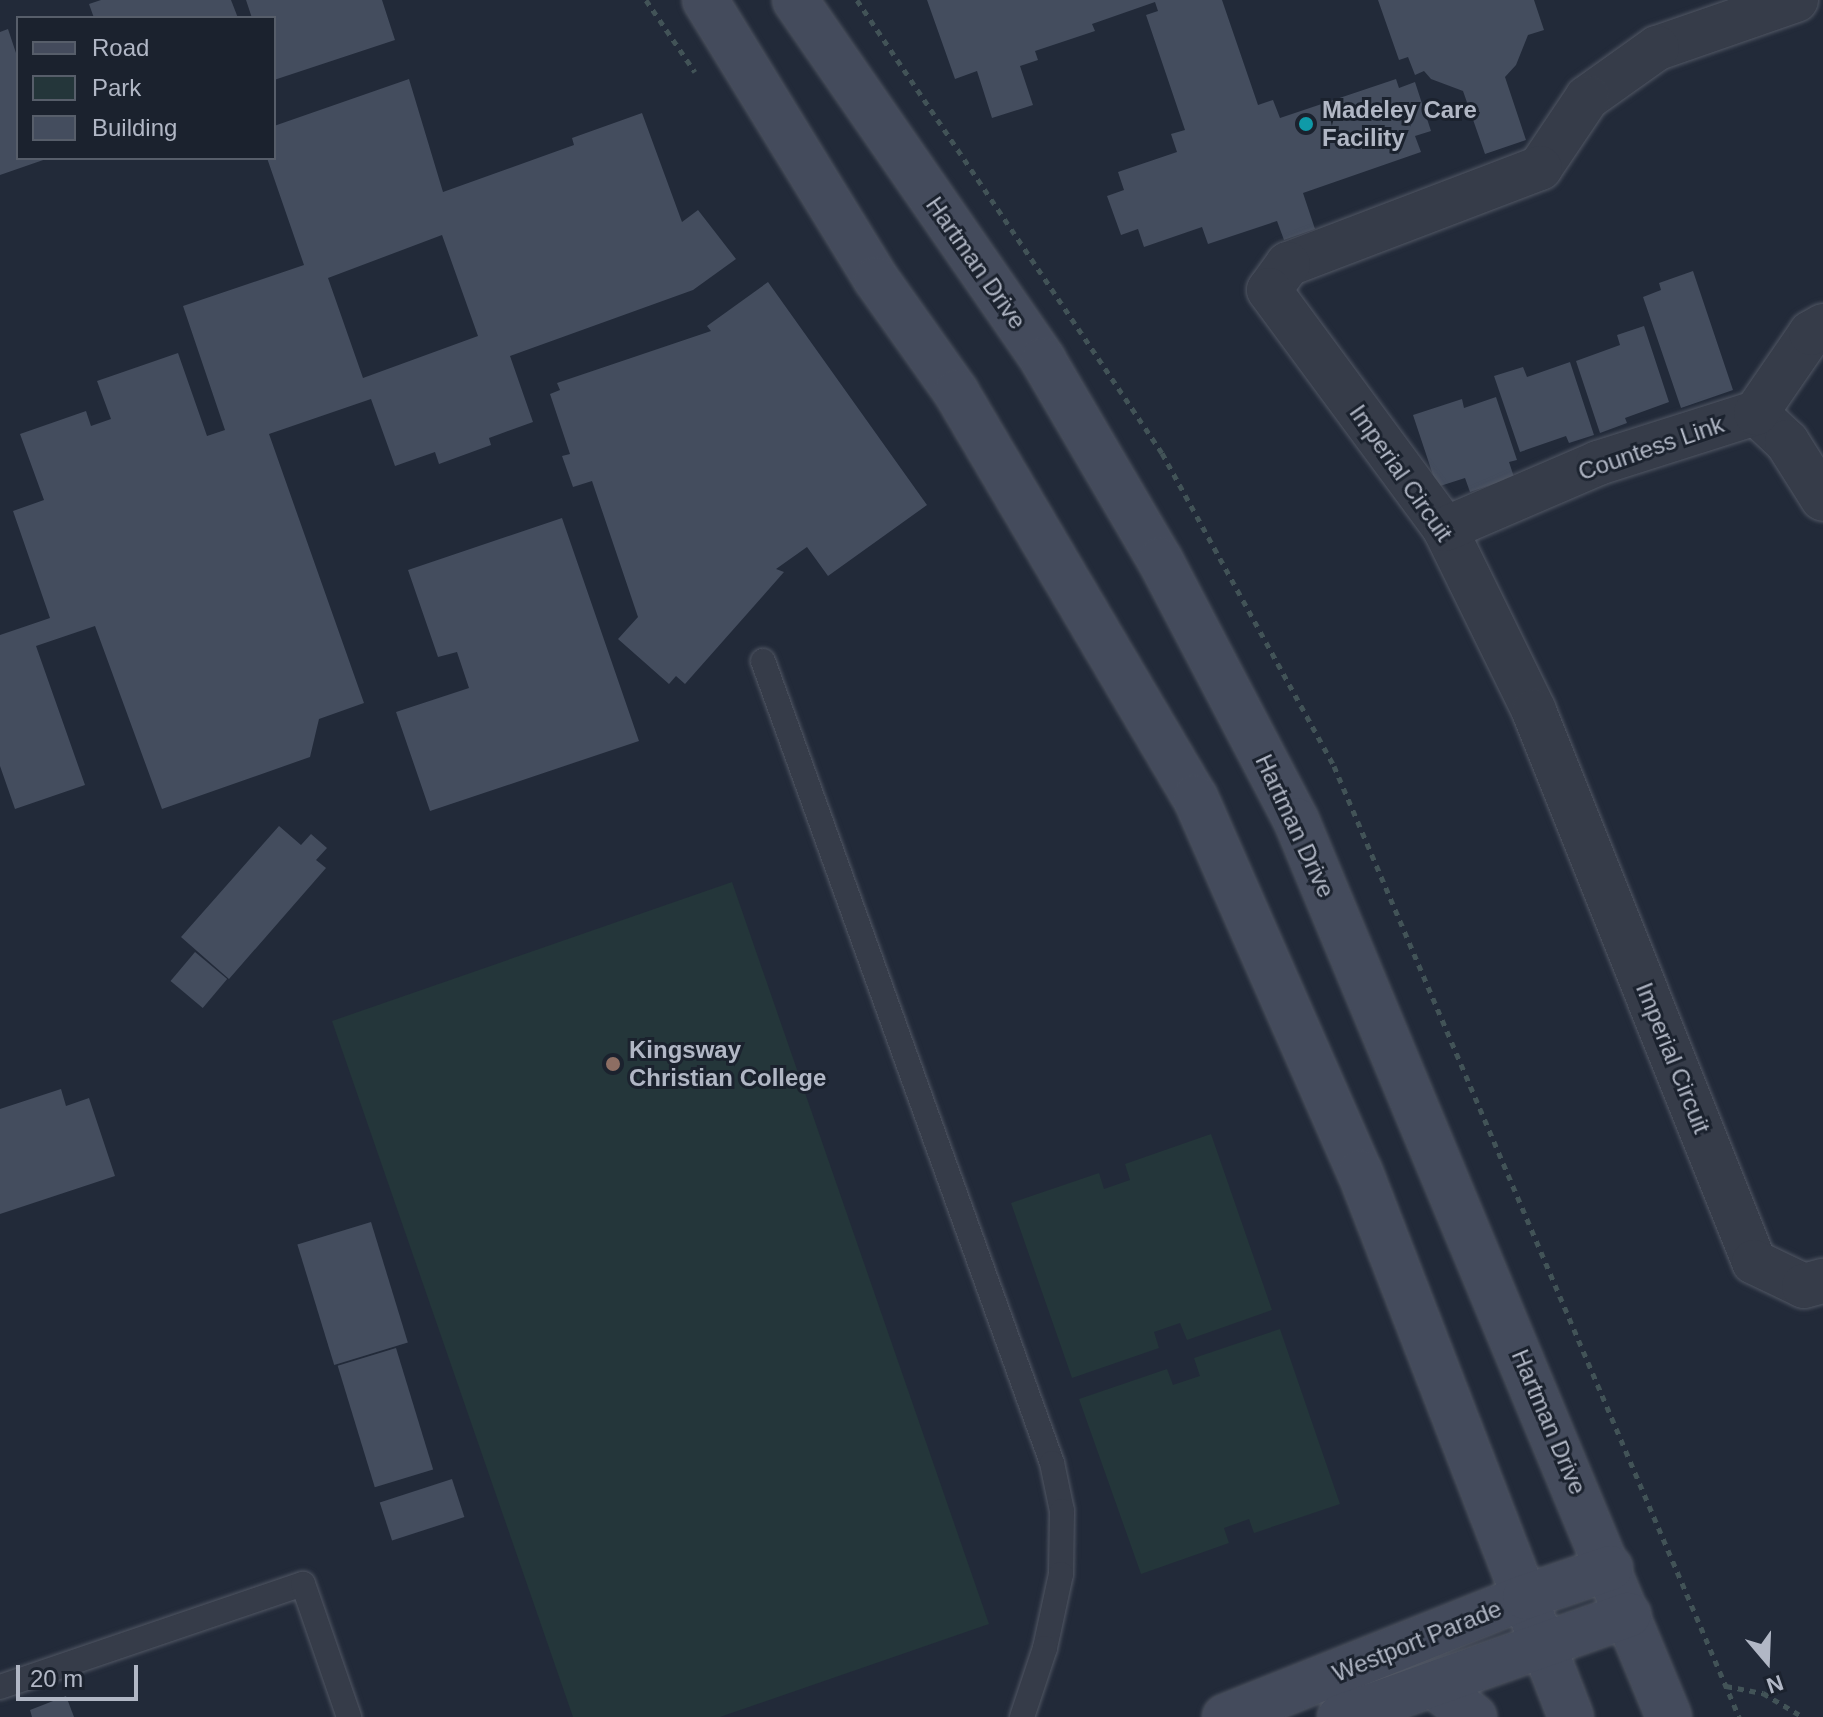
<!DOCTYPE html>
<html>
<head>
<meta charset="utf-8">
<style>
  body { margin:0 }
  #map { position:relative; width:1823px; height:1717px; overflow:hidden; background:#222a39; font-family:Helvetica,sans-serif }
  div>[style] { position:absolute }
  .green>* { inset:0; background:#24363a }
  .building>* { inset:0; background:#444d5e; transform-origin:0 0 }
  .path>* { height:5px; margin-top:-2.5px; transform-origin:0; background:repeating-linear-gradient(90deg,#425357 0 6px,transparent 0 12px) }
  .roads { filter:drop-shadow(0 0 2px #515764) drop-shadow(0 0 2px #515764) }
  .lane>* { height:24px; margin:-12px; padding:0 12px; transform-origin:12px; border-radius:12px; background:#363c49 }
  .street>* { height:44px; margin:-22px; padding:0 22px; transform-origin:22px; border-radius:22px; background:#363c49 }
  .secondary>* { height:44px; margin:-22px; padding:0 22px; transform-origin:22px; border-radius:22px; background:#444b5c }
  .dots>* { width:22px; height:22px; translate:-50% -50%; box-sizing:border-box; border:4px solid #1b222e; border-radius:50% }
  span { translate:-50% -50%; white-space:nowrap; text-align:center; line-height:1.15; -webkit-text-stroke:6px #1b222e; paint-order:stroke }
  .poi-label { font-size:24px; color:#b1b7c5; font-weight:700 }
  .left { translate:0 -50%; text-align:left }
  .street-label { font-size:24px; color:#b1b7c5 }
  .legend { position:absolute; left:16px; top:16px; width:260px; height:144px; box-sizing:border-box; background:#1b222e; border:2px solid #575e6a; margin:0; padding:10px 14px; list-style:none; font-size:24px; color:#b1b7c5 }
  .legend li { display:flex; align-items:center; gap:16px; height:40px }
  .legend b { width:40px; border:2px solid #575e6a }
  .north { position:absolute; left:1727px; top:1621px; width:80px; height:80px; -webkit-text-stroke:6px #1b222e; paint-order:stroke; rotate:161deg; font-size:22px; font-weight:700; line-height:32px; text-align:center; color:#b1b7c5 }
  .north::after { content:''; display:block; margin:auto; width:28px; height:36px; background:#b1b7c5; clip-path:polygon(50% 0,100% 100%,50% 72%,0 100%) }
  .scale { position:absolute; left:16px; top:1665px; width:122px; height:36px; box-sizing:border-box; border:4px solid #b1b7c5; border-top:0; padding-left:10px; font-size:24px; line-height:28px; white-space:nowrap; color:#b1b7c5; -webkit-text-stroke:6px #1b222e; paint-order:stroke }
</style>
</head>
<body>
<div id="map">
  <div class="green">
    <div style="clip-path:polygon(732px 882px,989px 1624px,720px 1717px,573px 1717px,332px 1021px)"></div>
    <div style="clip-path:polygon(1211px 1134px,1272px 1310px,1187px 1340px,1180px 1323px,1154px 1332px,1159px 1348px,1072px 1378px,1011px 1203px,1099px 1173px,1104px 1189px,1130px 1180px,1125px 1164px)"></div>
    <div style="clip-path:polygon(1280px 1329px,1340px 1504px,1254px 1533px,1249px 1519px,1224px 1528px,1229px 1543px,1141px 1574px,1079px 1399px,1167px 1369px,1173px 1385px,1200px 1376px,1194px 1358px)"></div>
  </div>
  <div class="building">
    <div style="clip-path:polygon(101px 0,231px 0,238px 18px,94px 18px,89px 4px)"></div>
    <div style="clip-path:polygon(246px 0,382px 0,395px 40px,274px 80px,274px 18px,252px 18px)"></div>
    <div style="clip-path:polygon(927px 0,1222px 0,1258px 105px,1273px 100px,1280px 118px,1396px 79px,1399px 88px,1415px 82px,1431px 131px,1415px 136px,1421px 152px,1303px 193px,1315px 229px,1284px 240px,1277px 221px,1208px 244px,1202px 227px,1144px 247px,1138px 229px,1121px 235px,1107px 196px,1124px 190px,1118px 172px,1177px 152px,1171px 134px,1185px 130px,1146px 15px,1158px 11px,1155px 2px,1092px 24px,1095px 31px,1035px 51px,1038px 60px,1020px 66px,1033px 105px,992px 118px,977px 71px,955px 79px)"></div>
    <div style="clip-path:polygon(1378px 0,1534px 0,1544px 30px,1528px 35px,1516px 65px,1505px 77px,1526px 140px,1485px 154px,1463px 91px,1431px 79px,1424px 71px,1415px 75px,1408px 57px,1399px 60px)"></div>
    <div style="clip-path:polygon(8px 29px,18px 59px,18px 158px,49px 158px,0 175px,0 32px)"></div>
    <div style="clip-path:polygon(evenodd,409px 79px,443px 192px,574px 145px,572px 138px,642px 113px,682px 222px,698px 210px,736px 259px,693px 290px,510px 356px,533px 422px,489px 438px,491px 445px,439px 464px,435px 452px,395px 466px,371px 399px,269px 434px,364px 703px,319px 719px,310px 757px,162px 809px,95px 626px,36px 646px,85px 785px,15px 809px,0 766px,0 635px,50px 618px,13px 511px,44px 500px,20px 434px,86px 411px,91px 426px,111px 419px,97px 381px,178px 353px,207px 436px,225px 430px,183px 306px,304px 265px,267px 158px,274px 158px,274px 126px,409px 79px,442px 235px,478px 336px,363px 378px,328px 278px,442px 235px)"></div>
    <div style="clip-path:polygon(1693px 271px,1733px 390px,1681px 408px,1643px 297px,1661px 290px,1659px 283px)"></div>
    <div style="clip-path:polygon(768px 282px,927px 505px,828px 576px,807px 547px,776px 569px,784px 572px,685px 684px,676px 676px,669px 684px,618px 639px,638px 617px,592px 481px,573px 487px,562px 456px,570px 454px,550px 394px,560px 390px,557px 383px,711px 331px,707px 326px)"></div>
    <div style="clip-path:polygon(1644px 326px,1669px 402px,1625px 418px,1627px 423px,1600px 433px,1576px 361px,1620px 345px,1617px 335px)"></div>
    <div style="clip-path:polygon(1570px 362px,1594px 435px,1569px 443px,1566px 436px,1520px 452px,1494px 376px,1523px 367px,1527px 377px)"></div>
    <div style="clip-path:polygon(1496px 397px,1517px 460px,1509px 462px,1514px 477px,1470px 492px,1465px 478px,1437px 487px,1413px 415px,1462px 399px,1464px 408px)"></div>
    <div style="clip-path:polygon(562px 518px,639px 741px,430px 811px,396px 712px,469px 688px,457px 652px,438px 657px,408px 570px)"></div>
    <div style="clip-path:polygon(279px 826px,301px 845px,311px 834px,327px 848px,316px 860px,326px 868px,229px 979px,181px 937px)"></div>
    <div style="left:195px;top:952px;width:42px;height:38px;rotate:40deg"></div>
    <div style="clip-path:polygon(61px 1089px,66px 1106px,89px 1098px,115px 1176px,0 1214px,0 1109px)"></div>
    <div style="left:371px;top:1222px;width:126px;height:77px;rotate:73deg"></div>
    <div style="left:396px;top:1348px;width:127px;height:61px;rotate:73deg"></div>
    <div style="left:452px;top:1479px;width:40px;height:76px;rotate:72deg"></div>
    <div style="clip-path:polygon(66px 1696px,74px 1717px,32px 1717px,30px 1710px)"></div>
  </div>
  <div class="path">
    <div style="left:646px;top:0;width:87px;rotate:55.8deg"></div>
    <div style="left:857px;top:0;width:546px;rotate:56.05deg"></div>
    <div style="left:1162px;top:453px;width:357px;rotate:61.2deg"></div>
    <div style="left:1334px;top:766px;width:1034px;rotate:66.93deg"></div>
    <div style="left:1726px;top:1686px;width:38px;rotate:11deg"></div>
    <div style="left:1763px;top:1693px;width:47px;rotate:31deg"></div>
  </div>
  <div class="roads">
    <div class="lane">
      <div style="left:763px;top:661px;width:852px;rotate:70.18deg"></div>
      <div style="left:1052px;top:1463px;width:49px;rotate:78.2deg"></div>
      <div style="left:1062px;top:1511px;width:63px;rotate:90.9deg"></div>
      <div style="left:1061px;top:1574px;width:76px;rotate:102.2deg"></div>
      <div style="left:1045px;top:1648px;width:73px;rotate:108.4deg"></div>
      <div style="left:0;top:1687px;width:320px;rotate:-18.8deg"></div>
      <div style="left:303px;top:1584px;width:141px;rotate:70.9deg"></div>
    </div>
    <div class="street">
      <div style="left:1796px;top:0;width:147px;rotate:160.9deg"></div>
      <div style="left:1657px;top:48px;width:86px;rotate:144.5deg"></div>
      <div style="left:1587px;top:98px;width:84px;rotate:123.9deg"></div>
      <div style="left:1540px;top:168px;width:270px;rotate:159.1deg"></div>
      <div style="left:1288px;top:264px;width:32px;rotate:126deg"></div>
      <div style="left:1269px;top:290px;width:297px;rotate:53.6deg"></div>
      <div style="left:1445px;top:529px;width:203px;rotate:63.9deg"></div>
      <div style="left:1534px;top:711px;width:593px;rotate:68.23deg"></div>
      <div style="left:1754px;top:1262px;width:55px;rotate:25.6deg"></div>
      <div style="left:1804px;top:1286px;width:20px;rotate:-15deg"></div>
      <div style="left:1756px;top:413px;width:42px;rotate:43.1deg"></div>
      <div style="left:1787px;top:442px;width:67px;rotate:57.7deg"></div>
      <div style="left:1445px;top:529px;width:167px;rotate:-23.3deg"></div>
      <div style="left:1598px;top:463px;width:166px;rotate:-17.6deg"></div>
      <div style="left:1756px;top:413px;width:97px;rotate:-55.5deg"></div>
      <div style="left:1811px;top:333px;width:14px;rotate:-30deg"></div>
    </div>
    <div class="secondary">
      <div style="left:705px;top:0;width:327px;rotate:58.5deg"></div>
      <div style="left:876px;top:279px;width:138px;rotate:54.7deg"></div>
      <div style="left:956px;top:392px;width:470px;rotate:59.5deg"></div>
      <div style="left:1195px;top:797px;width:410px;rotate:66.3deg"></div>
      <div style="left:1360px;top:1172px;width:584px;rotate:68.84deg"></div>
      <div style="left:795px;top:0;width:437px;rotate:55.4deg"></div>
      <div style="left:1043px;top:360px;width:232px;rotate:59.7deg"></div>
      <div style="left:1160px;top:560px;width:293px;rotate:62.4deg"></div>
      <div style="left:1296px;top:820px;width:971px;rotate:67.42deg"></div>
      <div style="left:1433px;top:1685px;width:52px;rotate:38deg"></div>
      <div style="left:1225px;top:1717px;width:323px;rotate:-21.8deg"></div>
      <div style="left:1525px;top:1597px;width:90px;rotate:-18.8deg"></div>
      <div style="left:1340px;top:1717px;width:306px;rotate:-19.5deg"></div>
    </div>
  </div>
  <div class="dots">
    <div style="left:1306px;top:124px;background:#0f9aa8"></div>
    <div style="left:613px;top:1064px;background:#8d6e63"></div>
  </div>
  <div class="poi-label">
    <span class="left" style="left:1322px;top:124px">Madeley Care<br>Facility</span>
    <span class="left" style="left:629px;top:1064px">Kingsway<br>Christian College</span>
  </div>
  <div class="street-label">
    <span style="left:976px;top:263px;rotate:55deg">Hartman Drive</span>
    <span style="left:1651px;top:448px;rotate:-19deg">Countess Link</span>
    <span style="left:1401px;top:473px;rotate:55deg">Imperial Circuit</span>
    <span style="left:1295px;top:826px;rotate:65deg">Hartman Drive</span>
    <span style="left:1673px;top:1058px;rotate:68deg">Imperial Circuit</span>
    <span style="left:1549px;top:1422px;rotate:67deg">Hartman Drive</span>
    <span style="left:1417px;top:1641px;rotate:-22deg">Westport Parade</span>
  </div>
  <ul class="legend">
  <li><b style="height:10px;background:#444b5c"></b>Road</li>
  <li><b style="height:22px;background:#24363a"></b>Park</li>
  <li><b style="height:22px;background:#444d5e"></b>Building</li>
  </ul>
  <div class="north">N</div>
  <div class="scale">20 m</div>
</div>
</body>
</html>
